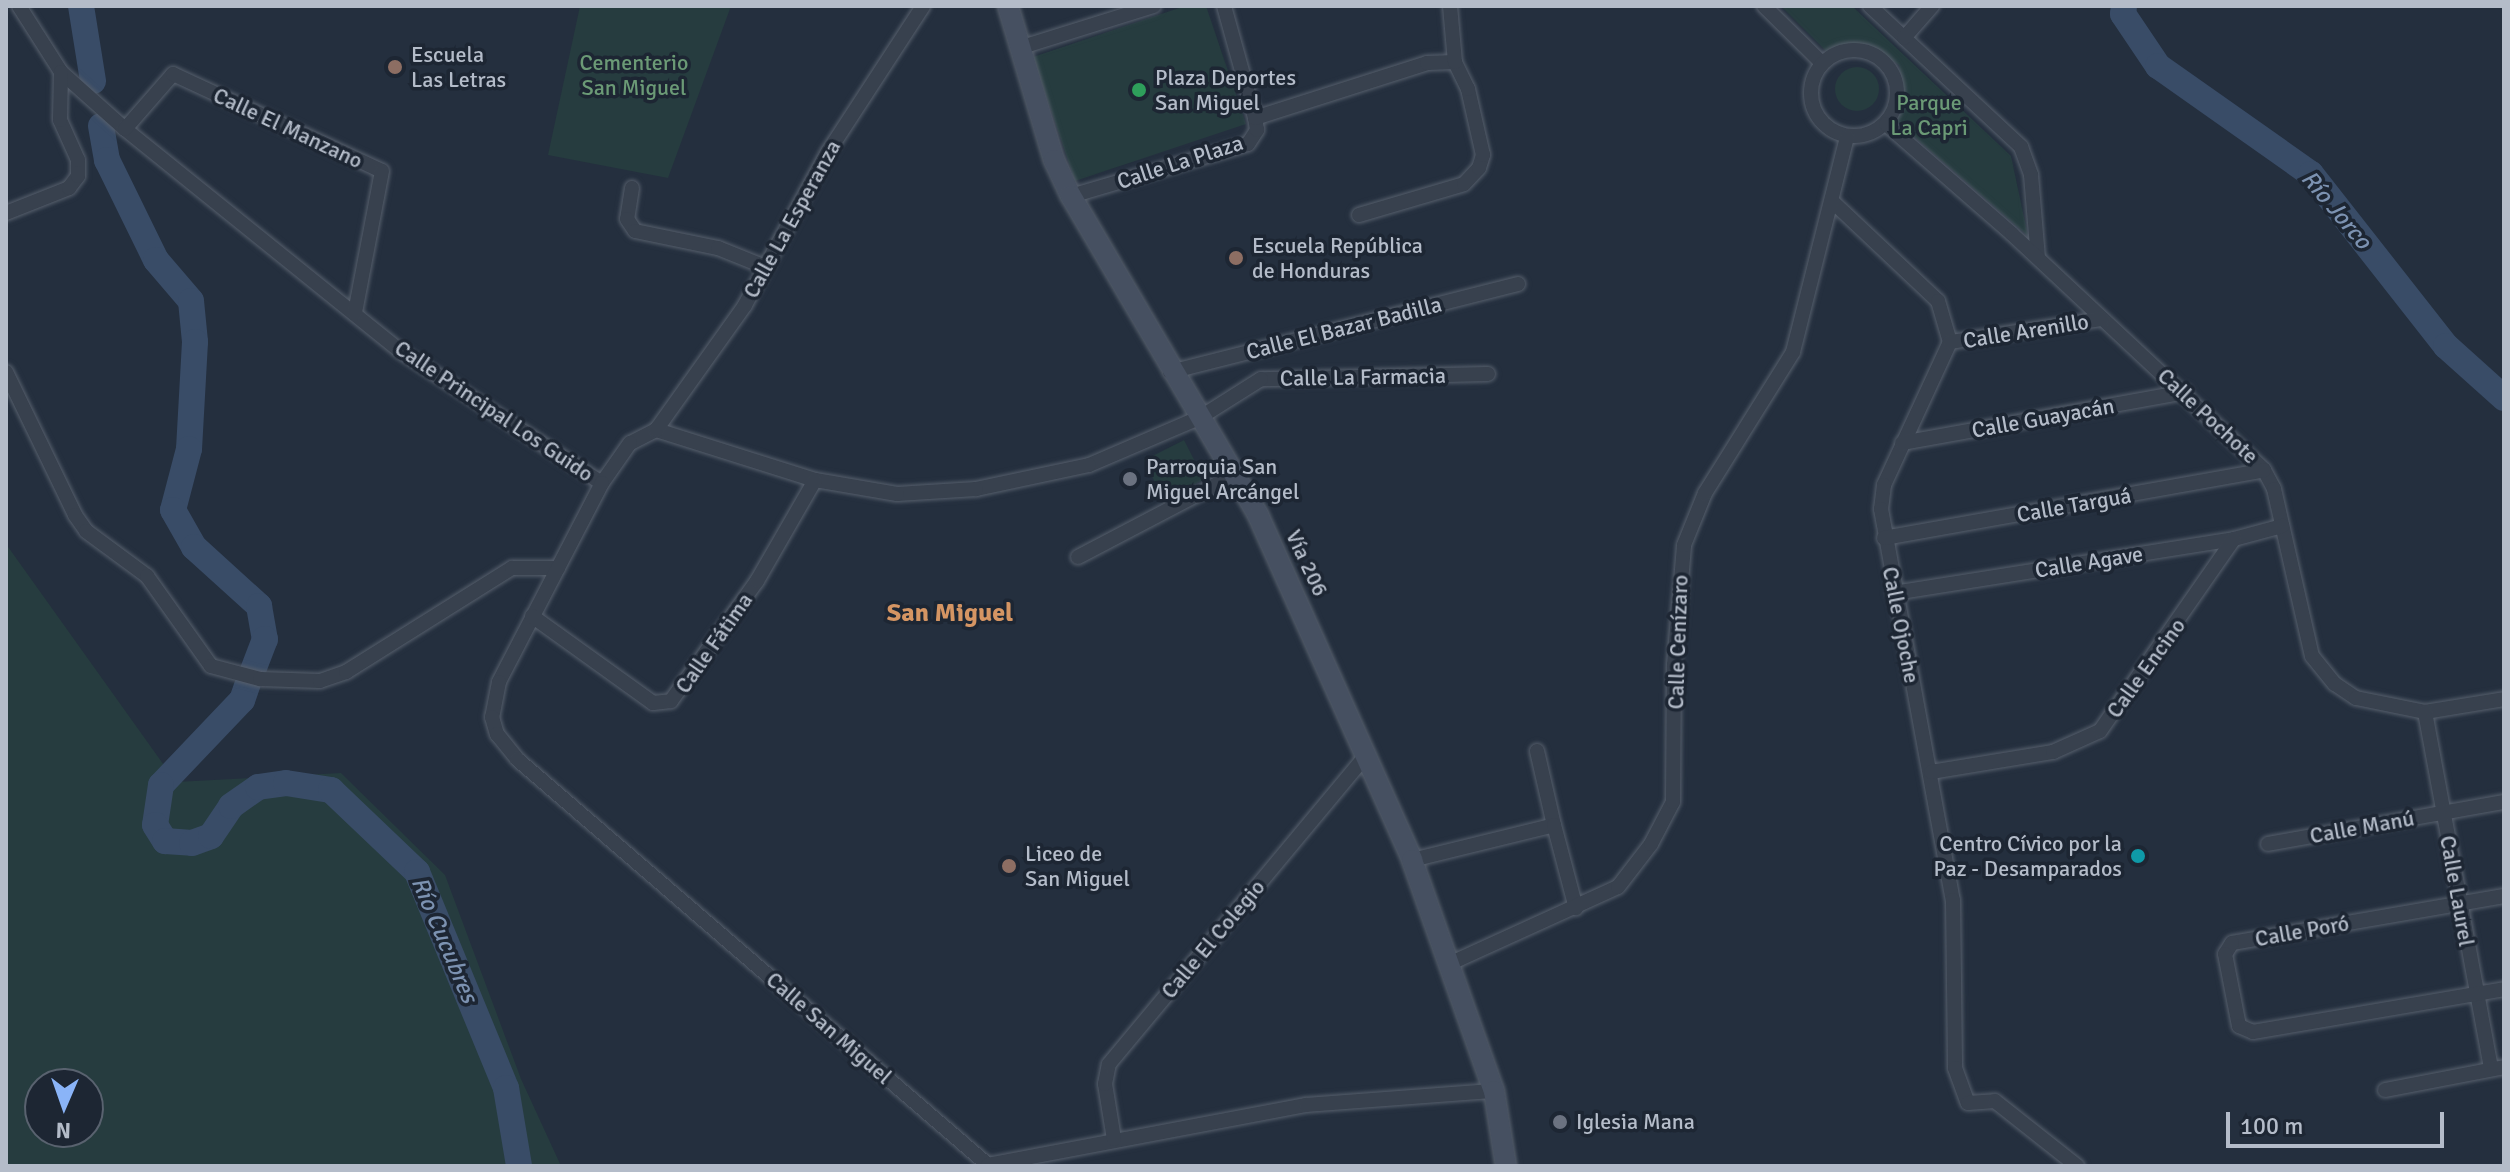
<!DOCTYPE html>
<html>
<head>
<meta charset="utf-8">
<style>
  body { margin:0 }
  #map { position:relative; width:2510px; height:1172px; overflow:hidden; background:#242f3e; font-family:Signika,sans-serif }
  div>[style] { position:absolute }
  .green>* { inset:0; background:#263c3f; transform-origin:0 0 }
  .round { border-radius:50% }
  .river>* { height:26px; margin:-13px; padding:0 13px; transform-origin:13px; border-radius:13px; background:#394c67 }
  .roads { filter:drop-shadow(0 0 2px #565f6c) drop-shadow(0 0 2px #565f6c) }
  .minor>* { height:14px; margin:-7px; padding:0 7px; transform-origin:7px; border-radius:7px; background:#38414e }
  .minor>.ring { margin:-7px; padding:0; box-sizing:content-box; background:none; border:14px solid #38414e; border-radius:50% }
  .secondary>* { height:20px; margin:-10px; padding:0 10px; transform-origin:10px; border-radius:10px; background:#465061 }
  .dots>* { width:22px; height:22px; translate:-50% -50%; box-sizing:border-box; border:4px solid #1d2633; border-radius:50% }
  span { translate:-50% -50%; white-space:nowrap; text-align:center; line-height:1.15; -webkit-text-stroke:7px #1d2633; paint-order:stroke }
  .poi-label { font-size:22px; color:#b4bcc9 }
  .left { translate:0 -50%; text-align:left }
  .right { translate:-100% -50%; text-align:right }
  .park-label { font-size:22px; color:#6b9a76 }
  .street-label { font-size:22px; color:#b4bcc9 }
  .water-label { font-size:24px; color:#7c92b1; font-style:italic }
  .quarter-label { font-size:26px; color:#d59563; font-weight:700 }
  .frame { position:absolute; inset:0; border:8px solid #b4bcc9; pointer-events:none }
  .north { position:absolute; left:24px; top:1068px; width:80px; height:80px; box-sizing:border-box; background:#1d2633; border:2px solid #59626f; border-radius:50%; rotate:182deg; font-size:22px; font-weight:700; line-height:32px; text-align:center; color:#b4bcc9 }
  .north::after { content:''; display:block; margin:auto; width:28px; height:36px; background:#8ab4f8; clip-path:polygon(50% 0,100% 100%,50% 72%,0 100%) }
  .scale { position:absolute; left:2226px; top:1112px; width:218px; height:36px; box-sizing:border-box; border:4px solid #b4bcc9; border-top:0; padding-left:10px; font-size:24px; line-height:28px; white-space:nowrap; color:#b4bcc9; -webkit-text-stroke:6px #1d2633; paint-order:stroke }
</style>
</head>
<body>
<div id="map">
  <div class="green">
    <div style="clip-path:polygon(580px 6px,731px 6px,668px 178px,548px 155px)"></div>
    <div style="clip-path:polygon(1185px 6px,1206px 6px,1246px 124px,1075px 181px,1033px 57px)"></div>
    <div style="clip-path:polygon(1781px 6px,1852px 6px,2011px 156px,2028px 236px,1897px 122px,1904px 102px,1899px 65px,1867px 44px,1826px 51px)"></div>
    <div class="round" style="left:1835px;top:67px;width:44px;height:44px"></div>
    <div style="left:1184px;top:440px;width:44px;height:45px;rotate:63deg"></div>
    <div style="clip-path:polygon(evenodd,6px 544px,176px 782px,341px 773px,445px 875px,521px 1079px,561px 1166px,6px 1166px,6px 544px,88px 1084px,88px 1132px,40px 1132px,40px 1084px,88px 1084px)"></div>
  </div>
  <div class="river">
    <div style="left:81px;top:6px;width:76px;rotate:80.9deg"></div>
    <div style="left:2124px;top:6px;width:8px;rotate:97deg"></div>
    <div style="left:2123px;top:14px;width:63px;rotate:56.1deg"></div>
    <div style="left:2158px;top:66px;width:187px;rotate:35.2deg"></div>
    <div style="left:2311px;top:174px;width:219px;rotate:51.9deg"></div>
    <div style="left:2446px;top:346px;width:78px;rotate:41.9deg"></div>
    <div style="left:101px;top:126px;width:35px;rotate:80deg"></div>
    <div style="left:107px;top:160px;width:111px;rotate:63.9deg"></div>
    <div style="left:156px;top:260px;width:54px;rotate:49.5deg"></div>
    <div style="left:191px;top:301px;width:41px;rotate:84.4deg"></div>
    <div style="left:195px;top:342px;width:107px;rotate:93.2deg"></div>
    <div style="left:189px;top:449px;width:63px;rotate:104.7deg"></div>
    <div style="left:173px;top:510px;width:43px;rotate:60.4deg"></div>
    <div style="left:194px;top:547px;width:88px;rotate:42.2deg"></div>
    <div style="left:259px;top:606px;width:34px;rotate:80deg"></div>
    <div style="left:265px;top:639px;width:33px;rotate:111deg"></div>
    <div style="left:248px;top:683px;width:18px;rotate:109deg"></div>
    <div style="left:242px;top:700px;width:117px;rotate:133.6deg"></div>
    <div style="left:161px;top:785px;width:40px;rotate:98.5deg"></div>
    <div style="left:155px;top:825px;width:19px;rotate:58deg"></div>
    <div style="left:165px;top:841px;width:27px;rotate:4deg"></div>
    <div style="left:192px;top:843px;width:20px;rotate:-20deg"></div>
    <div style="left:211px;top:836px;width:36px;rotate:-56deg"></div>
    <div style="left:231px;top:806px;width:33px;rotate:-35deg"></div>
    <div style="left:258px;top:787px;width:28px;rotate:-8deg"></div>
    <div style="left:286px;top:783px;width:46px;rotate:8.8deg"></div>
    <div style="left:331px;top:790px;width:119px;rotate:43.6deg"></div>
    <div style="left:417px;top:872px;width:234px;rotate:67.6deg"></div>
    <div style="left:506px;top:1088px;width:79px;rotate:80.5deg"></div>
  </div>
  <div class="roads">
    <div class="minor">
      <div style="left:19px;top:6px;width:78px;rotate:57.5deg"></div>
      <div style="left:61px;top:72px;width:86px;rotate:41.7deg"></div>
      <div style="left:125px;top:129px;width:353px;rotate:38.9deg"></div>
      <div style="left:400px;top:351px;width:241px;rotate:33.2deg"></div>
      <div style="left:1224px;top:6px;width:116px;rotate:74.5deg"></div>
      <div style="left:1764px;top:6px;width:81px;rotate:44.5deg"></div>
      <div style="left:1870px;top:6px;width:207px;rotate:43deg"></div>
      <div style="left:2021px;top:147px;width:30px;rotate:70deg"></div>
      <div style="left:2031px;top:175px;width:83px;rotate:85.2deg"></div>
      <div style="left:1904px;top:38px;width:43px;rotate:-48.8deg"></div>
      <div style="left:1022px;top:47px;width:138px;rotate:-17.3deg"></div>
      <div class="ring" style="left:1811px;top:50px;width:72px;height:72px"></div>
      <div style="left:1886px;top:124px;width:167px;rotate:41.1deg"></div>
      <div style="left:2012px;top:234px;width:345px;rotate:43.1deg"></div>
      <div style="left:2264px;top:470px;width:21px;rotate:62deg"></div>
      <div style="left:2274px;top:489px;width:171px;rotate:77.2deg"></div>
      <div style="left:2312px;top:656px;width:36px;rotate:51deg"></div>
      <div style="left:2335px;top:684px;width:25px;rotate:34deg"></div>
      <div style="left:2356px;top:698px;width:70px;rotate:11.5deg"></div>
      <div style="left:2425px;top:712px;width:80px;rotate:-9.3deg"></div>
      <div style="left:125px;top:129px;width:73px;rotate:-48.9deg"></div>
      <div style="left:173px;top:74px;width:230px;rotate:24.9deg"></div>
      <div style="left:382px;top:171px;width:145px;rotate:100.8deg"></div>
      <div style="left:632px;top:188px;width:31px;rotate:99deg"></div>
      <div style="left:627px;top:219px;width:14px;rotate:56deg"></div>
      <div style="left:635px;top:231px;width:85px;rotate:11.6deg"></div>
      <div style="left:718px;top:248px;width:51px;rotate:22deg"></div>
      <div style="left:1071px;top:196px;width:184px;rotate:-16.4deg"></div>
      <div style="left:1248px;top:144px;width:17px;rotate:-57deg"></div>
      <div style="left:1257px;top:130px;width:12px;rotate:-99deg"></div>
      <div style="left:1255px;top:118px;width:181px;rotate:-17.7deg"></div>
      <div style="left:1427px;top:63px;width:28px;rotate:-2deg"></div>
      <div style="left:1834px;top:203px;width:143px;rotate:43.3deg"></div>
      <div style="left:1938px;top:301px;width:43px;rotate:73.7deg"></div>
      <div style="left:1950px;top:342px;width:157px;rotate:114.8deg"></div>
      <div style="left:1884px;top:485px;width:24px;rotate:97deg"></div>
      <div style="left:1881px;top:509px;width:398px;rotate:79.6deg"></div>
      <div style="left:1953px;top:900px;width:168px;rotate:89.3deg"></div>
      <div style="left:1955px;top:1068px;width:37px;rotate:70deg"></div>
      <div style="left:1968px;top:1103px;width:27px;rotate:-4deg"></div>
      <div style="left:1995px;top:1101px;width:105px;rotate:38.4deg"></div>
      <div style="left:6px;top:213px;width:68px;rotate:-21.6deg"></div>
      <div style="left:69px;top:188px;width:15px;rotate:-53deg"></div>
      <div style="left:78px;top:176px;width:16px;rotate:-90deg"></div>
      <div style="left:78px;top:160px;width:44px;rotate:-114.2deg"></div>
      <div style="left:60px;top:120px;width:48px;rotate:-88.8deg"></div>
      <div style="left:1359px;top:215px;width:109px;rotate:-16.4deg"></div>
      <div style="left:1464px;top:184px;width:22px;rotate:-47deg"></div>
      <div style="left:1479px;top:168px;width:14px;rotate:-73deg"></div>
      <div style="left:1483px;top:155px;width:68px;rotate:-102.8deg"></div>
      <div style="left:1468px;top:89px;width:30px;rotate:-116deg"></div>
      <div style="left:1455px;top:62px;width:56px;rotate:-95.1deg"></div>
      <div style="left:1950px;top:342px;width:154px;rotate:-8.6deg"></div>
      <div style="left:6px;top:372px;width:159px;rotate:64.2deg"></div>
      <div style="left:75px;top:515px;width:19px;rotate:55deg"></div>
      <div style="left:86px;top:531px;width:76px;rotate:36.4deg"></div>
      <div style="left:147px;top:576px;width:110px;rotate:54.6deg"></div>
      <div style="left:211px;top:666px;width:51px;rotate:14.9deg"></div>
      <div style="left:260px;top:679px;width:60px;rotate:1.9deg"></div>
      <div style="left:320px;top:681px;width:28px;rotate:-19deg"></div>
      <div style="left:346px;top:672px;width:196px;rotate:-32.1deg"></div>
      <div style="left:512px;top:568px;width:46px"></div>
      <div style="left:1170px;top:372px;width:359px;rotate:-14.2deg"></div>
      <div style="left:1488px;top:374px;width:227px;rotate:178.7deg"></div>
      <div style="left:1261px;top:379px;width:71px;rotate:147.7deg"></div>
      <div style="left:1201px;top:417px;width:122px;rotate:156.8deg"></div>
      <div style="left:1089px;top:465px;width:116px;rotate:168deg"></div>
      <div style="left:976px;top:489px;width:79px;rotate:176.4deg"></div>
      <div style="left:897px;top:494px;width:83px;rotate:-170.3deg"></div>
      <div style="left:815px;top:480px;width:167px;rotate:-162.5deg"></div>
      <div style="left:656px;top:430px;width:29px;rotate:153deg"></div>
      <div style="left:630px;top:443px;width:49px;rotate:125deg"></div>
      <div style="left:602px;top:483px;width:224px;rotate:117.4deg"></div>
      <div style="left:499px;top:682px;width:36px;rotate:101deg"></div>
      <div style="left:492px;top:717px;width:18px;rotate:74deg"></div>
      <div style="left:497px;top:734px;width:32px;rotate:51deg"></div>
      <div style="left:517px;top:759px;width:622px;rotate:40.76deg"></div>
      <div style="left:988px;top:1165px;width:324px;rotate:-10.7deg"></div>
      <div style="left:1306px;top:1105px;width:189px;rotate:-4.3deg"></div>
      <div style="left:656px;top:430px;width:153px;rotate:-54.5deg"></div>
      <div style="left:745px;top:305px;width:174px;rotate:-61.5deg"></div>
      <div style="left:828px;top:152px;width:174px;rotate:-56.9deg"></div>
      <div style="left:1902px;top:443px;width:288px;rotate:-10.2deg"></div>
      <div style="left:1884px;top:538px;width:386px;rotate:-10.1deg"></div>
      <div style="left:1078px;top:557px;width:176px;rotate:-27.7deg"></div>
      <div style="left:1894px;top:593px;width:344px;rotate:-9deg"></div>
      <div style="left:2234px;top:539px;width:50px;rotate:-15.2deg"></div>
      <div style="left:532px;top:616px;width:149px;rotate:35.7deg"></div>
      <div style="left:653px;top:703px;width:18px;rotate:-6deg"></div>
      <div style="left:671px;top:701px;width:148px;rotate:-54.4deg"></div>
      <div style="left:757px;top:581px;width:116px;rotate:-60.1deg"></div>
      <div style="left:2425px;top:712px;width:363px;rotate:79.5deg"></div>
      <div style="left:1537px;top:751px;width:76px;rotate:77.1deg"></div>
      <div style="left:1931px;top:772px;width:124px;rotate:-9.3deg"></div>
      <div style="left:2053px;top:752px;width:51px;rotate:-24.1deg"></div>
      <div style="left:2100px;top:731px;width:234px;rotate:-55.1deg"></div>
      <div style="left:2268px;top:844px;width:240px;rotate:-10.1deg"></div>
      <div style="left:1412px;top:860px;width:146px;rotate:-13.8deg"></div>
      <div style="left:1554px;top:825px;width:86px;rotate:75.2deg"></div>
      <div style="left:2504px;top:896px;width:276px;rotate:170.2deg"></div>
      <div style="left:2232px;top:943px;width:13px;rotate:122deg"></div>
      <div style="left:2225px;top:954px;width:73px;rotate:79deg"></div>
      <div style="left:2239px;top:1026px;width:15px;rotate:23deg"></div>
      <div style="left:2253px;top:1032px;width:255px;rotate:-9.7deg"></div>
      <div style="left:1451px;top:963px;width:183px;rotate:-24.5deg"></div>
      <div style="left:1618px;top:887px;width:54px;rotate:-52.5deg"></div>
      <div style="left:1651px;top:844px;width:47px;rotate:-62.4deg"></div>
      <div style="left:1673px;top:802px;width:137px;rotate:-89.6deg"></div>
      <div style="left:1674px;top:665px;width:120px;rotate:-85.2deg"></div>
      <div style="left:1684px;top:545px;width:56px;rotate:-68deg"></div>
      <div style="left:1705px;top:493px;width:166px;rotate:-58deg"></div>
      <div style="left:1793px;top:352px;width:222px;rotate:-75.9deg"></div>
      <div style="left:2385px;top:1090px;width:121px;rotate:-10.9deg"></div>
      <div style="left:1114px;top:1139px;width:56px;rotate:-99.3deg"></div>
      <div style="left:1105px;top:1084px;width:20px;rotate:-79deg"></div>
      <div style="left:1109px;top:1064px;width:400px;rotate:-50.2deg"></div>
    </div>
    <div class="secondary">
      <div style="left:1008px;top:6px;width:161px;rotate:73.4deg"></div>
      <div style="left:1054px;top:160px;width:40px;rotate:65deg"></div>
      <div style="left:1071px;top:196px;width:370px;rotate:59.6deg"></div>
      <div style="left:1258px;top:515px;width:378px;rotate:65.9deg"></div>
      <div style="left:1412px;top:860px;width:245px;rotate:70.5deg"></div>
      <div style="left:1494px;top:1091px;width:76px;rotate:80.9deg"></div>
    </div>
  </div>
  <div class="dots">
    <div style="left:395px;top:67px;background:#8d6e63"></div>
    <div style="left:1139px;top:90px;background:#2e9e5b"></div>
    <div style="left:1236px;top:258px;background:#8d6e63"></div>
    <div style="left:1130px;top:479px;background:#6b7280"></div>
    <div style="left:2138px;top:856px;background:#0f9aa8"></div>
    <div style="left:1009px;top:866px;background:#8d6e63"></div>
    <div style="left:1560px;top:1122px;background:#6b7280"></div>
  </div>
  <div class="poi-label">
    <span class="left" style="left:411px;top:67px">Escuela<br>Las Letras</span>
    <span class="left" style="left:1155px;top:90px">Plaza Deportes<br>San Miguel</span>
    <span class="left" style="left:1252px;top:258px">Escuela República<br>de Honduras</span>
    <span class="left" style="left:1146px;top:479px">Parroquia San<br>Miguel Arcángel</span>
    <span class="right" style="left:2122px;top:856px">Centro Cívico por la<br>Paz - Desamparados</span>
    <span class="left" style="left:1025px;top:866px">Liceo de<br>San Miguel</span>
    <span class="left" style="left:1576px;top:1122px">Iglesia Mana</span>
  </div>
  <div class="park-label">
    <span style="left:634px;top:75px">Cementerio<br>San Miguel</span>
    <span style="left:1929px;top:115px">Parque<br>La Capri</span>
  </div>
  <div class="street-label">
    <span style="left:288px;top:128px;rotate:25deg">Calle El Manzano</span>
    <span style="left:1180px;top:162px;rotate:-18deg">Calle La Plaza</span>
    <span style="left:792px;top:219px;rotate:-61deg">Calle La Esperanza</span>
    <span style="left:1344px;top:328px;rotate:-14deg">Calle El Bazar Badilla</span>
    <span style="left:2026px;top:331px;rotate:-9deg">Calle Arenillo</span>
    <span style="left:1363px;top:377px;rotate:-1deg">Calle La Farmacia</span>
    <span style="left:494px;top:411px;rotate:34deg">Calle Principal Los Guido</span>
    <span style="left:2208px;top:416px;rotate:43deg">Calle Pochote</span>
    <span style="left:2043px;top:418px;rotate:-10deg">Calle Guayacán</span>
    <span style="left:2074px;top:505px;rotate:-10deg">Calle Targuá</span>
    <span style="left:2089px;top:562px;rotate:-9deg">Calle Agave</span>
    <span style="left:1307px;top:563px;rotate:65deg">Vía 206</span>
    <span style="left:1901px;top:625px;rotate:79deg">Calle Ojoche</span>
    <span style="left:1678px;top:642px;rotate:-88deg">Calle Cenízaro</span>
    <span style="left:714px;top:643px;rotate:-55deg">Calle Fátima</span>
    <span style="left:2146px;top:668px;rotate:-54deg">Calle Encino</span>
    <span style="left:2362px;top:827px;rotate:-10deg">Calle Manú</span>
    <span style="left:2457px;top:891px;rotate:80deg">Calle Laurel</span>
    <span style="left:2302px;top:931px;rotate:-10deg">Calle Poró</span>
    <span style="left:1213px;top:939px;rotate:-50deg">Calle El Colegio</span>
    <span style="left:829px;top:1028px;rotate:41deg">Calle San Miguel</span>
  </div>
  <div class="water-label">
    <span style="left:2336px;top:210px;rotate:50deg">Río Jorco</span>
    <span style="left:444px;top:940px;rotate:67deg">Río Cucubres</span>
  </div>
  <div class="quarter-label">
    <span style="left:950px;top:614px">San Miguel</span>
  </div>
  <div class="frame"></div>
  <div class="north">N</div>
  <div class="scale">100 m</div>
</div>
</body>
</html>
